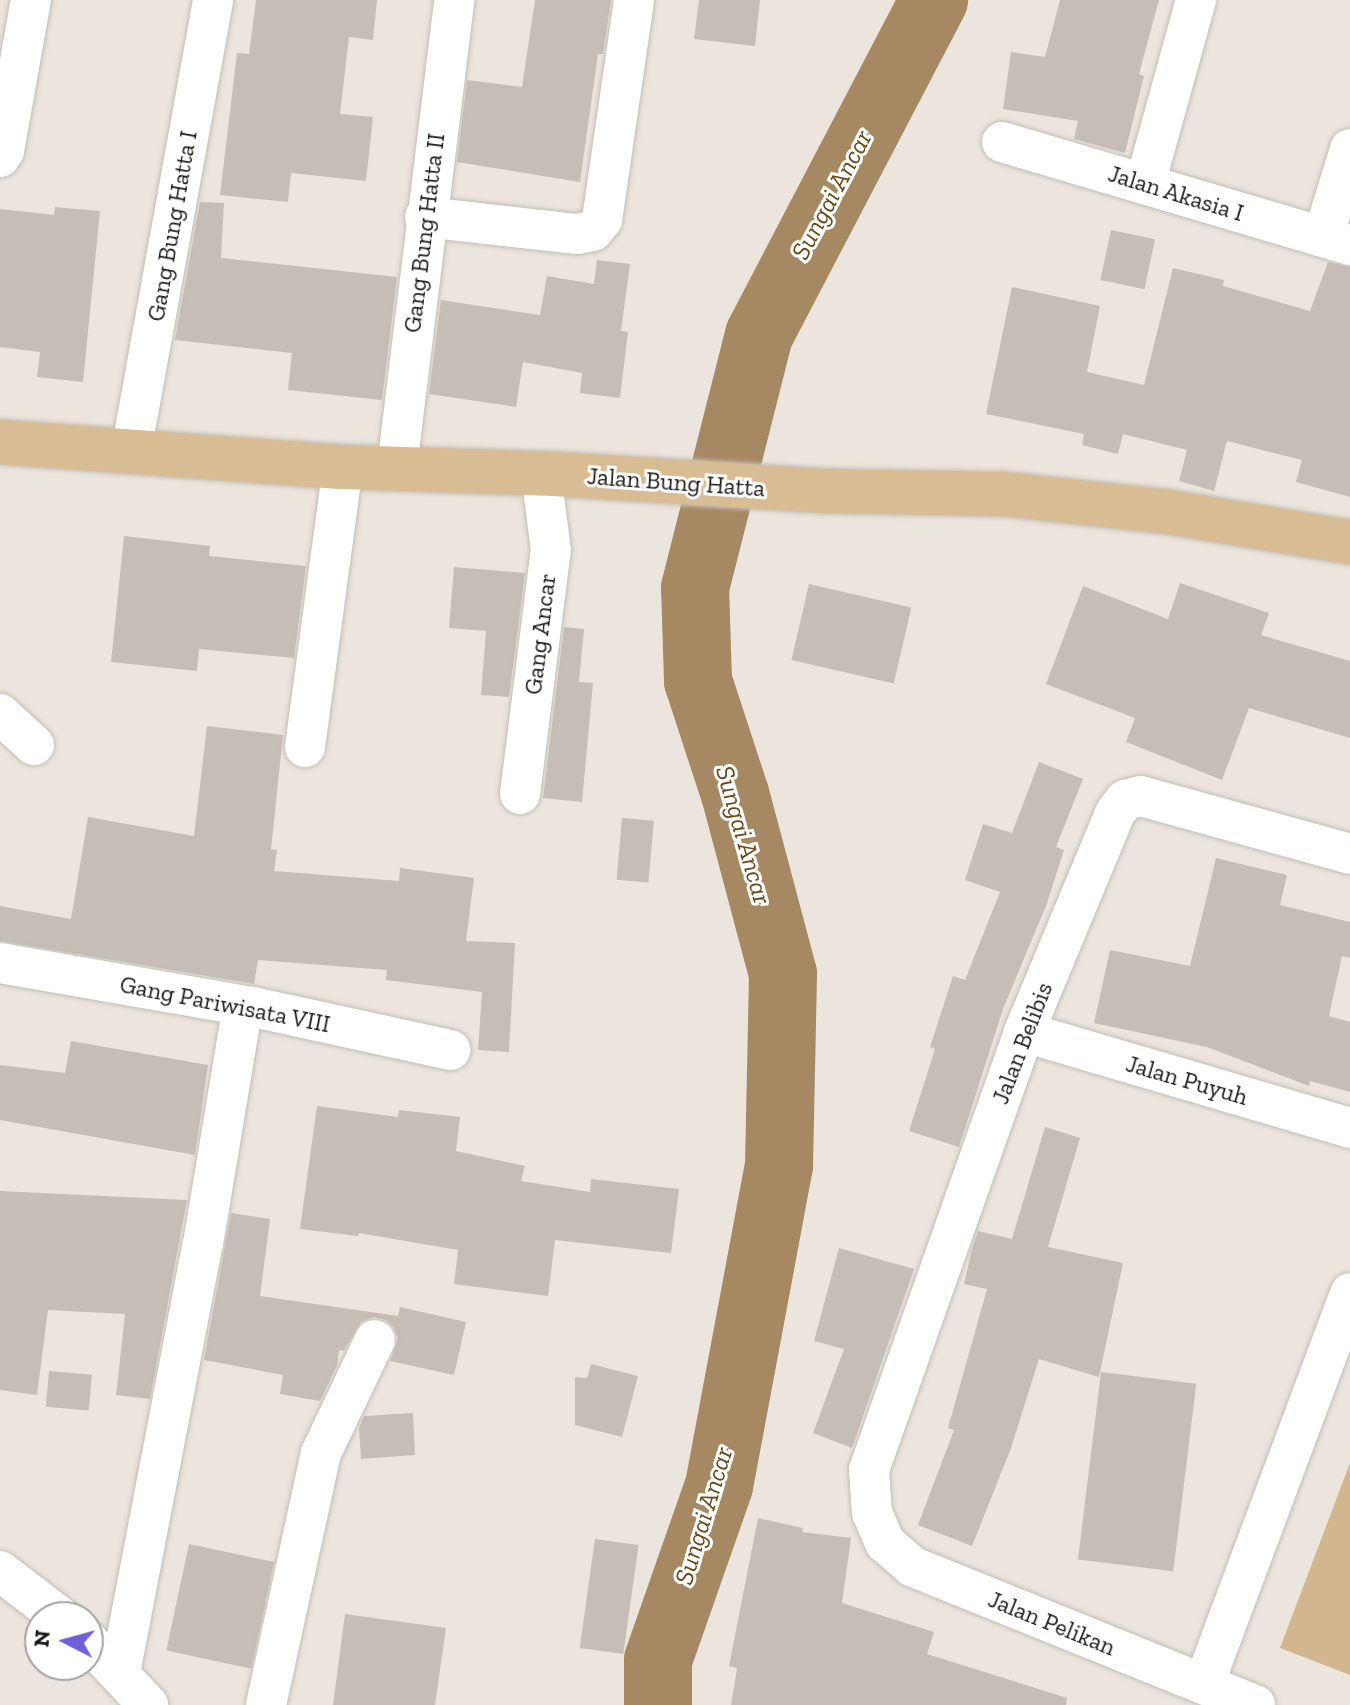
<!DOCTYPE html>
<html>
<head>
<meta charset="utf-8">
<style>
  body { margin:0 }
  #map { position:relative; width:1350px; height:1705px; overflow:hidden; background:#ebe5dd; font-family:"Zilla Slab",serif }
  div>[style] { position:absolute }
  .green>* { inset:0; background:#d2b690 }
  .river>* { height:68px; margin:-34px; padding:0 34px; transform-origin:34px; border-radius:34px; background:#a68962 }
  .building>* { inset:0; background:#c4beb6; transform-origin:0 0 }
  .roads { filter:drop-shadow(0 0 2px #c3beb6) drop-shadow(0 0 2px #c3beb6) }
  .minor>* { height:40px; margin:-20px; padding:0 20px; transform-origin:20px; border-radius:20px; background:#fff }
  .major>* { height:44px; margin:-22px; padding:0 22px; transform-origin:22px; border-radius:22px; background:#d8bc94 }
  span { translate:-50% -50%; white-space:nowrap; text-align:center; line-height:1.15; -webkit-text-stroke:6px #fff; paint-order:stroke }
  .street-label { font-size:24px; color:#1a1815 }
  .water-label { font-size:26px; color:#694a1a; font-style:italic }
  .north { position:absolute; left:24px; top:1601px; width:80px; height:80px; box-sizing:border-box; background:#fff; border:2px solid #a3a3a1; border-radius:50%; rotate:276deg; font-size:22px; font-weight:700; line-height:32px; text-align:center; color:#1a1815 }
  .north::after { content:''; display:block; margin:auto; width:28px; height:36px; background:#6f5fd9; clip-path:polygon(50% 0,100% 100%,50% 72%,0 100%) }
</style>
</head>
<body>
<div id="map">
  <div class="green">
    <div style="clip-path:polygon(1350px 1463px,1350px 1675px,1280px 1648px)"></div>
  </div>
  <div class="river">
    <div style="left:658px;top:1705px;width:45px;rotate:-90deg"></div>
    <div style="left:658px;top:1660px;width:184px;rotate:-70.7deg"></div>
    <div style="left:719px;top:1486px;width:326px;rotate:-79.4deg"></div>
    <div style="left:779px;top:1166px;width:192px;rotate:-88.8deg"></div>
    <div style="left:783px;top:974px;width:186px;rotate:-104.9deg"></div>
    <div style="left:735px;top:794px;width:119px;rotate:-108.1deg"></div>
    <div style="left:698px;top:681px;width:93px;rotate:-91.8deg"></div>
    <div style="left:695px;top:588px;width:261px;rotate:-75.8deg"></div>
    <div style="left:759px;top:335px;width:378px;rotate:-62.4deg"></div>
  </div>
  <div class="building">
    <div style="clip-path:polygon(256px 0,377px 0,373px 40px,349px 37px,340px 114px,373px 117px,366px 181px,291px 173px,288px 202px,220px 195px,237px 53px,249px 54px)"></div>
    <div style="clip-path:polygon(535px 0,611px 0,603px 54px,598px 54px,580px 182px,457px 162px,467px 80px,522px 87px)"></div>
    <div style="clip-path:polygon(699px 0,760px 0,755px 46px,694px 39px)"></div>
    <div style="clip-path:polygon(1060px 0,1159px 0,1139px 74px,1144px 76px,1125px 153px,1074px 139px,1078px 121px,1003px 109px,1011px 52px,1045px 57px)"></div>
    <div style="clip-path:polygon(200px 202px,224px 203px,221px 258px,397px 277px,382px 400px,288px 390px,292px 353px,175px 340px)"></div>
    <div style="clip-path:polygon(55px 207px,100px 211px,83px 382px,37px 377px,40px 352px,0 347px,0 209px,54px 215px)"></div>
    <div style="left:1111px;top:230px;width:45px;height:51px;rotate:12deg"></div>
    <div style="clip-path:polygon(597px 260px,630px 264px,621px 331px,628px 332px,620px 398px,580px 393px,582px 373px,523px 362px,516px 407px,429px 394px,441px 300px,540px 315px,547px 276px,594px 284px)"></div>
    <div style="clip-path:polygon(1328px 262px,1350px 267px,1350px 497px,1296px 482px,1302px 460px,1227px 441px,1214px 491px,1179px 481px,1187px 450px,1123px 434px,1118px 454px,1082px 445px,1084px 434px,986px 414px,1012px 287px,1100px 306px,1087px 372px,1144px 385px,1173px 268px,1224px 280px,1223px 286px,1310px 311px)"></div>
    <div style="clip-path:polygon(124px 536px,210px 546px,209px 556px,306px 566px,294px 658px,199px 649px,197px 671px,111px 662px)"></div>
    <div style="clip-path:polygon(454px 567px,525px 573px,509px 697px,481px 695px,486px 631px,449px 628px)"></div>
    <div style="clip-path:polygon(1180px 583px,1269px 613px,1261px 635px,1350px 661px,1350px 738px,1249px 708px,1222px 780px,1126px 742px,1135px 718px,1046px 684px,1083px 586px,1168px 619px)"></div>
    <div style="left:809px;top:584px;width:105px;height:78px;rotate:13deg"></div>
    <div style="clip-path:polygon(564px 627px,584px 629px,579px 682px,593px 683px,582px 802px,543px 798px)"></div>
    <div style="clip-path:polygon(207px 726px,283px 735px,271px 849px,277px 850px,274px 871px,399px 881px,400px 868px,474px 878px,466px 941px,515px 943px,509px 1052px,478px 1050px,482px 992px,386px 980px,387px 970px,258px 960px,254px 984px,0 941px,0 906px,71px 919px,88px 817px,194px 836px)"></div>
    <div style="clip-path:polygon(1039px 762px,1083px 779px,1056px 847px,1064px 850px,1046px 906px,1003px 1009px,959px 1147px,909px 1131px,935px 1049px,930px 1047px,953px 976px,965px 980px,1000px 892px,965px 880px,983px 824px,1012px 833px)"></div>
    <div style="left:622px;top:818px;width:32px;height:62px;rotate:5deg"></div>
    <div style="clip-path:polygon(1216px 858px,1287px 875px,1280px 905px,1350px 922px,1350px 958px,1342px 956px,1329px 1016px,1350px 1022px,1350px 1092px,1310px 1081px,1309px 1086px,1207px 1047px,1094px 1023px,1110px 950px,1190px 966px)"></div>
    <div style="clip-path:polygon(71px 1041px,208px 1065px,195px 1155px,0 1120px,0 1065px,65px 1073px)"></div>
    <div style="clip-path:polygon(317px 1106px,398px 1117px,399px 1110px,460px 1117px,456px 1151px,525px 1166px,521px 1181px,590px 1192px,591px 1179px,679px 1189px,671px 1253px,555px 1240px,548px 1296px,454px 1284px,458px 1250px,359px 1233px,358px 1236px,300px 1229px)"></div>
    <div style="clip-path:polygon(1045px 1127px,1080px 1138px,1048px 1247px,1123px 1263px,1099px 1377px,1039px 1359px,1011px 1448px,972px 1546px,918px 1525px,954px 1430px,948px 1428px,987px 1289px,964px 1284px,972px 1249px,978px 1231px,1012px 1239px)"></div>
    <div style="clip-path:polygon(0 1191px,187px 1200px,150px 1399px,116px 1395px,125px 1314px,48px 1310px,37px 1395px,0 1390px)"></div>
    <div style="clip-path:polygon(231px 1213px,270px 1219px,260px 1296px,398px 1316px,400px 1307px,466px 1322px,454px 1375px,390px 1361px,398px 1339px,394px 1328px,386px 1320px,374px 1317px,361px 1322px,344px 1351px,339px 1350px,337px 1366px,320px 1401px,280px 1394px,283px 1375px,204px 1360px)"></div>
    <div style="clip-path:polygon(839px 1248px,914px 1269px,852px 1448px,813px 1433px,844px 1349px,814px 1341px)"></div>
    <div style="clip-path:polygon(591px 1364px,638px 1376px,622px 1437px,575px 1425px,575px 1377px,587px 1378px)"></div>
    <div style="left:49px;top:1371px;width:43px;height:36px;rotate:5deg"></div>
    <div style="left:1101px;top:1372px;width:96px;height:189px;rotate:7deg"></div>
    <div style="clip-path:polygon(413px 1413px,415px 1455px,361px 1459px,359px 1428px,364px 1416px)"></div>
    <div style="clip-path:polygon(758px 1518px,803px 1528px,802px 1532px,851px 1538px,842px 1603px,934px 1632px,927px 1654px,1067px 1698px,1066px 1705px,731px 1705px,737px 1668px,729px 1666px)"></div>
    <div style="left:595px;top:1539px;width:44px;height:110px;rotate:8deg"></div>
    <div style="left:189px;top:1544px;width:87px;height:109px;rotate:12deg"></div>
    <div style="clip-path:polygon(345px 1614px,446px 1628px,435px 1705px,333px 1705px)"></div>
  </div>
  <div class="roads">
    <div class="minor">
      <div style="left:1002px;top:142px;width:363px;rotate:16.5deg"></div>
      <div style="left:0;top:157px;width:7px;rotate:-56deg"></div>
      <div style="left:4px;top:151px;width:153px;rotate:-79.9deg"></div>
      <div style="left:1145px;top:184px;width:191px;rotate:-74.5deg"></div>
      <div style="left:425px;top:217px;width:153px;rotate:6.4deg"></div>
      <div style="left:577px;top:234px;width:16px;rotate:-11deg"></div>
      <div style="left:593px;top:231px;width:14px;rotate:-51deg"></div>
      <div style="left:602px;top:220px;width:222px;rotate:-81.7deg"></div>
      <div style="left:1323px;top:237px;width:92px;rotate:-72.9deg"></div>
      <div style="left:131px;top:452px;width:459px;rotate:-79.7deg"></div>
      <div style="left:397px;top:467px;width:470px;rotate:-83deg"></div>
      <div style="left:0;top:714px;width:46px;rotate:42.4deg"></div>
      <div style="left:305px;top:747px;width:283px;rotate:-82.3deg"></div>
      <div style="left:520px;top:794px;width:246px;rotate:-82.8deg"></div>
      <div style="left:551px;top:550px;width:77px;rotate:-97.5deg"></div>
      <div style="left:0;top:963px;width:257px;rotate:9.9deg"></div>
      <div style="left:253px;top:1007px;width:202px;rotate:12.3deg"></div>
      <div style="left:1024px;top:1032px;width:340px;rotate:16.4deg"></div>
      <div style="left:0;top:1571px;width:76px;rotate:37.5deg"></div>
      <div style="left:88px;top:1641px;width:88px;rotate:46.8deg"></div>
      <div style="left:120px;top:1673px;width:437px;rotate:-79.1deg"></div>
      <div style="left:203px;top:1244px;width:241px;rotate:-80.5deg"></div>
      <div style="left:1204px;top:1684px;width:417px;rotate:-69.5deg"></div>
      <div style="left:266px;top:1705px;width:258px;rotate:-77.7deg"></div>
      <div style="left:321px;top:1453px;width:125px;rotate:-64.5deg"></div>
      <div style="left:1255px;top:1705px;width:369px;rotate:-158deg"></div>
      <div style="left:913px;top:1567px;width:37px;rotate:-139deg"></div>
      <div style="left:885px;top:1543px;width:33px;rotate:-113deg"></div>
      <div style="left:872px;top:1513px;width:43px;rotate:-94deg"></div>
      <div style="left:869px;top:1470px;width:465px;rotate:-70.5deg"></div>
      <div style="left:1024px;top:1032px;width:237px;rotate:-67.4deg"></div>
      <div style="left:1115px;top:813px;width:16px;rotate:-52deg"></div>
      <div style="left:1125px;top:800px;width:16px;rotate:-14deg"></div>
      <div style="left:1141px;top:796px;width:217px;rotate:15.5deg"></div>
    </div>
    <div class="major">
      <div style="left:0;top:442px;width:344px;rotate:4.2deg"></div>
      <div style="left:343px;top:467px;width:211px;rotate:1.9deg"></div>
      <div style="left:554px;top:474px;width:271px;rotate:3.6deg"></div>
      <div style="left:824px;top:491px;width:179px;rotate:1deg"></div>
      <div style="left:1003px;top:494px;width:166px;rotate:6.2deg"></div>
      <div style="left:1168px;top:512px;width:184px;rotate:9.4deg"></div>
    </div>
  </div>
  <div class="street-label">
    <span style="left:1176px;top:193px;rotate:17deg">Jalan Akasia I</span>
    <span style="left:172px;top:226px;rotate:-80deg">Gang Bung Hatta I</span>
    <span style="left:424px;top:233px;rotate:-83deg">Gang Bung Hatta II</span>
    <span style="left:676px;top:482px;rotate:4deg">Jalan Bung Hatta</span>
    <span style="left:540px;top:634px;rotate:-83deg">Gang Ancar</span>
    <span style="left:225px;top:1004px;rotate:11deg">Gang Pariwisata VIII</span>
    <span style="left:1022px;top:1043px;rotate:-69deg">Jalan Belibis</span>
    <span style="left:1187px;top:1080px;rotate:16deg">Jalan Puyuh</span>
    <span style="left:1052px;top:1623px;rotate:22deg">Jalan Pelikan</span>
  </div>
  <div class="water-label">
    <span style="left:832px;top:195px;rotate:-62deg">Sungai Ancar</span>
    <span style="left:743px;top:835px;rotate:74deg">Sungai Ancar</span>
    <span style="left:704px;top:1516px;rotate:-73deg">Sungai Ancar</span>
  </div>
  <div class="north">N</div>
</div>
</body>
</html>
